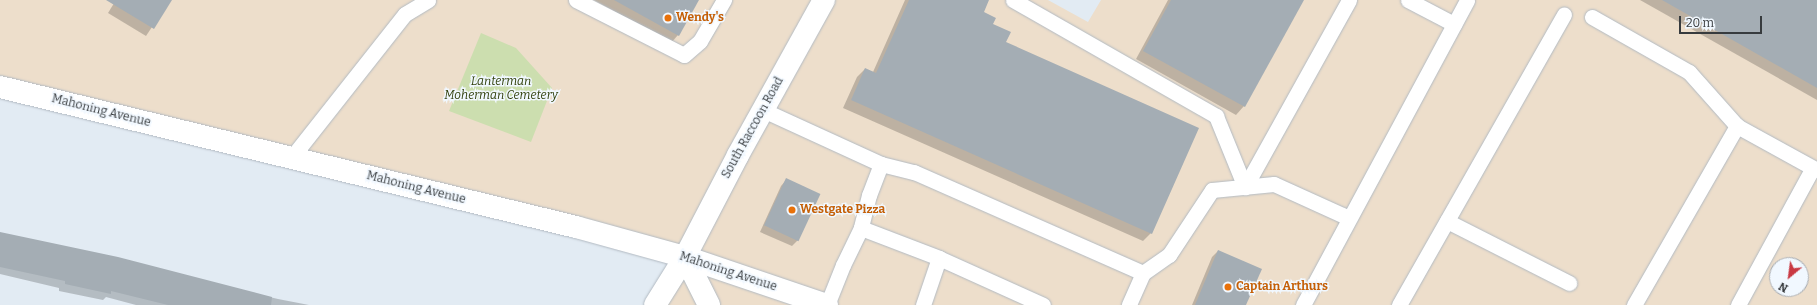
<!DOCTYPE html>
<html>
<head>
<meta charset="utf-8">
<style>
  body { margin:0 }
  #map { position:relative; width:1817px; height:305px; overflow:hidden; background:#e2ebf3; font-family:Bitter,serif }
  div>[style] { position:absolute }
  .commercial>* { inset:0; background:#eddecb }
  .green>* { inset:0; background:#ccdeaf }
  .shadow>* { inset:0; background:#0003 }
  .building>* { inset:0; background:#a4adb4; transform-origin:0 0 }
  .roads { filter:drop-shadow(0 0 1px #b2bac2) drop-shadow(0 0 1px #b2bac2) }
  .lane>* { height:15px; margin:-7.5px; padding:0 7.5px; transform-origin:7.5px; border-radius:7.5px; background:#fff }
  .secondary>* { height:22px; margin:-11px; padding:0 11px; transform-origin:11px; border-radius:11px; background:#fff }
  .primary>* { height:22px; margin:-11px; padding:0 11px; transform-origin:11px; border-radius:11px; background:#fff }
  .dots>* { width:11px; height:11px; translate:-50% -50%; box-sizing:border-box; border:2px solid #f1f8ff; border-radius:50% }
  span { translate:-50% -50%; white-space:nowrap; text-align:center; line-height:1.15; -webkit-text-stroke:3px #f1f8ff; paint-order:stroke }
  .food-label { font-size:12px; color:#c56008; font-weight:700 }
  .left { translate:0 -50%; text-align:left }
  .park-label { font-size:12px; color:#303f0a; font-style:italic }
  .street-label { font-size:12px; color:#373b3e }
  .north { position:absolute; left:1769px; top:257px; width:40px; height:40px; box-sizing:border-box; background:#f1f8ff; border:1px solid #a7acb2; border-radius:50%; rotate:209deg; font-size:11px; font-weight:700; line-height:16px; text-align:center; color:#373b3e }
  .north::after { content:''; display:block; margin:auto; width:14px; height:18px; background:#c93943; clip-path:polygon(50% 0,100% 100%,50% 72%,0 100%) }
  .scale { position:absolute; left:1679px; top:16px; width:83px; height:18px; box-sizing:border-box; border:2px solid #373b3e; border-top:0; padding-left:5px; font-size:12px; line-height:14px; white-space:nowrap; color:#373b3e; -webkit-text-stroke:3px #f1f8ff; paint-order:stroke }
</style>
</head>
<body>
<div id="map">
  <div class="commercial">
    <div style="clip-path:polygon(evenodd,0 0,1048px 0,1088px 22px,1101px 0,1817px 0,1817px 305px,655px 305px,685px 258px,0 87px,0 0,1777px 265px,1801px 265px,1801px 289px,1777px 289px,1777px 265px)"></div>
  </div>
  <div class="green">
    <div style="clip-path:polygon(481px 33px,516px 48px,552px 88px,531px 142px,449px 111px)"></div>
  </div>
  <div class="shadow">
    <div style="clip-path:polygon(116px 0,170px 0,146px 36px,108px 13px)"></div>
    <div style="clip-path:polygon(594px 0,698px 0,678px 35px,671px 43px)"></div>
    <div style="clip-path:polygon(905px 0,988px 0,983px 13px,1151px 233px,1143px 241px,843px 108px,857px 77px,865px 69px,873px 72px)"></div>
    <div style="clip-path:polygon(1168px 0,1303px 0,1244px 106px,1236px 115px,1136px 59px)"></div>
    <div style="clip-path:polygon(1640px 0,1817px 0,1817px 100px)"></div>
    <div style="clip-path:polygon(786px 180px,798px 240px,792px 246px,760px 232px,781px 186px)"></div>
    <div style="clip-path:polygon(0 233px,278px 299px,309px 305px,136px 305px,106px 297px,103px 300px,59px 291px,59px 288px,0 274px)"></div>
    <div style="clip-path:polygon(1218px 251px,1245px 305px,1192px 305px,1212px 257px)"></div>
  </div>
  <div class="building">
    <div style="clip-path:polygon(106px 0,172px 0,154px 29px)"></div>
    <div style="clip-path:polygon(614px 0,699px 0,679px 36px)"></div>
    <div style="clip-path:polygon(909px 0,989px 0,984px 12px,996px 18px,993px 24px,1011px 32px,1006px 42px,1199px 128px,1152px 234px,851px 100px,865px 68px,876px 73px)"></div>
    <div style="clip-path:polygon(1171px 0,1304px 0,1245px 107px,1143px 51px)"></div>
    <div style="clip-path:polygon(1662px 0,1817px 0,1817px 88px)"></div>
    <div style="left:786px;top:178px;width:38px;height:52px;rotate:25deg"></div>
    <div style="clip-path:polygon(0 232px,118px 257px,272px 297px,271px 305px,168px 305px,111px 291px,111px 294px,65px 284px,65px 281px,0 267px)"></div>
    <div style="clip-path:polygon(1218px 250px,1262px 269px,1246px 305px,1195px 305px)"></div>
  </div>
  <div class="roads">
    <div class="lane">
      <div style="left:576px;top:0;width:121px;rotate:27deg"></div>
      <div style="left:684px;top:55px;width:21px;rotate:-41deg"></div>
      <div style="left:700px;top:41px;width:48px;rotate:-59.7deg"></div>
      <div style="left:1013px;top:0;width:234px;rotate:29.7deg"></div>
      <div style="left:1216px;top:116px;width:77px;rotate:67.8deg"></div>
      <div style="left:1408px;top:0;width:52px;rotate:27.6deg"></div>
      <div style="left:1592px;top:17px;width:112px;rotate:29.6deg"></div>
      <div style="left:1689px;top:72px;width:72px;rotate:48.4deg"></div>
      <div style="left:1737px;top:126px;width:91px;rotate:28.8deg"></div>
      <div style="left:763px;top:110px;width:130px;rotate:24.6deg"></div>
      <div style="left:881px;top:164px;width:33px;rotate:111deg"></div>
      <div style="left:869px;top:195px;width:34px;rotate:104deg"></div>
      <div style="left:861px;top:228px;width:84px;rotate:21deg"></div>
      <div style="left:939px;top:258px;width:50px;rotate:108.8deg"></div>
      <div style="left:292px;top:157px;width:182px;rotate:-51.7deg"></div>
      <div style="left:405px;top:14px;width:27px;rotate:-31deg"></div>
      <div style="left:881px;top:164px;width:34px;rotate:14deg"></div>
      <div style="left:914px;top:172px;width:250px;rotate:23.8deg"></div>
      <div style="left:1143px;top:273px;width:35px;rotate:114deg"></div>
      <div style="left:1245px;top:187px;width:214px;rotate:-60.9deg"></div>
      <div style="left:1447px;top:221px;width:137px;rotate:26.9deg"></div>
      <div style="left:939px;top:258px;width:114px;rotate:24.3deg"></div>
      <div style="left:1143px;top:273px;width:32px;rotate:-35deg"></div>
      <div style="left:1169px;top:255px;width:78px;rotate:-56.5deg"></div>
      <div style="left:1212px;top:190px;width:62px;rotate:-5.5deg"></div>
      <div style="left:1274px;top:184px;width:82px;rotate:24.4deg"></div>
      <div style="left:827px;top:305px;width:43px;rotate:-68.2deg"></div>
      <div style="left:843px;top:265px;width:41px;rotate:-64.1deg"></div>
      <div style="left:1303px;top:305px;width:346px;rotate:-61.7deg"></div>
      <div style="left:1399px;top:305px;width:334px;rotate:-60.4deg"></div>
      <div style="left:1634px;top:305px;width:207px;rotate:-60.1deg"></div>
      <div style="left:1738px;top:305px;width:155px;rotate:-61.4deg"></div>
    </div>
    <div class="secondary">
      <div style="left:685px;top:257px;width:54px;rotate:63.4deg"></div>
      <div style="left:655px;top:305px;width:57px;rotate:-58deg"></div>
      <div style="left:685px;top:257px;width:115px;rotate:-62.5deg"></div>
      <div style="left:738px;top:155px;width:177px;rotate:-61deg"></div>
    </div>
    <div class="primary">
      <div style="left:0;top:87px;width:593px;rotate:13.66deg"></div>
      <div style="left:576px;top:227px;width:113px;rotate:15.4deg"></div>
      <div style="left:685px;top:257px;width:150px;rotate:18.7deg"></div>
    </div>
  </div>
  <div class="dots">
    <div style="left:668px;top:18px;background:#e8710a"></div>
    <div style="left:792px;top:210px;background:#e8710a"></div>
    <div style="left:1228px;top:287px;background:#e8710a"></div>
  </div>
  <div class="food-label">
    <span class="left" style="left:676px;top:18px">Wendy's</span>
    <span class="left" style="left:800px;top:210px">Westgate Pizza</span>
    <span class="left" style="left:1236px;top:287px">Captain Arthurs</span>
  </div>
  <div class="park-label">
    <span style="left:501px;top:89px">Lanterman<br>Moherman Cemetery</span>
  </div>
  <div class="street-label">
    <span style="left:101px;top:111px;rotate:14deg">Mahoning Avenue</span>
    <span style="left:753px;top:128px;rotate:-61deg">South Raccoon Road</span>
    <span style="left:416px;top:188px;rotate:14deg">Mahoning Avenue</span>
    <span style="left:728px;top:272px;rotate:18deg">Mahoning Avenue</span>
  </div>
  <div class="north">N</div>
  <div class="scale">20 m</div>
</div>
</body>
</html>
